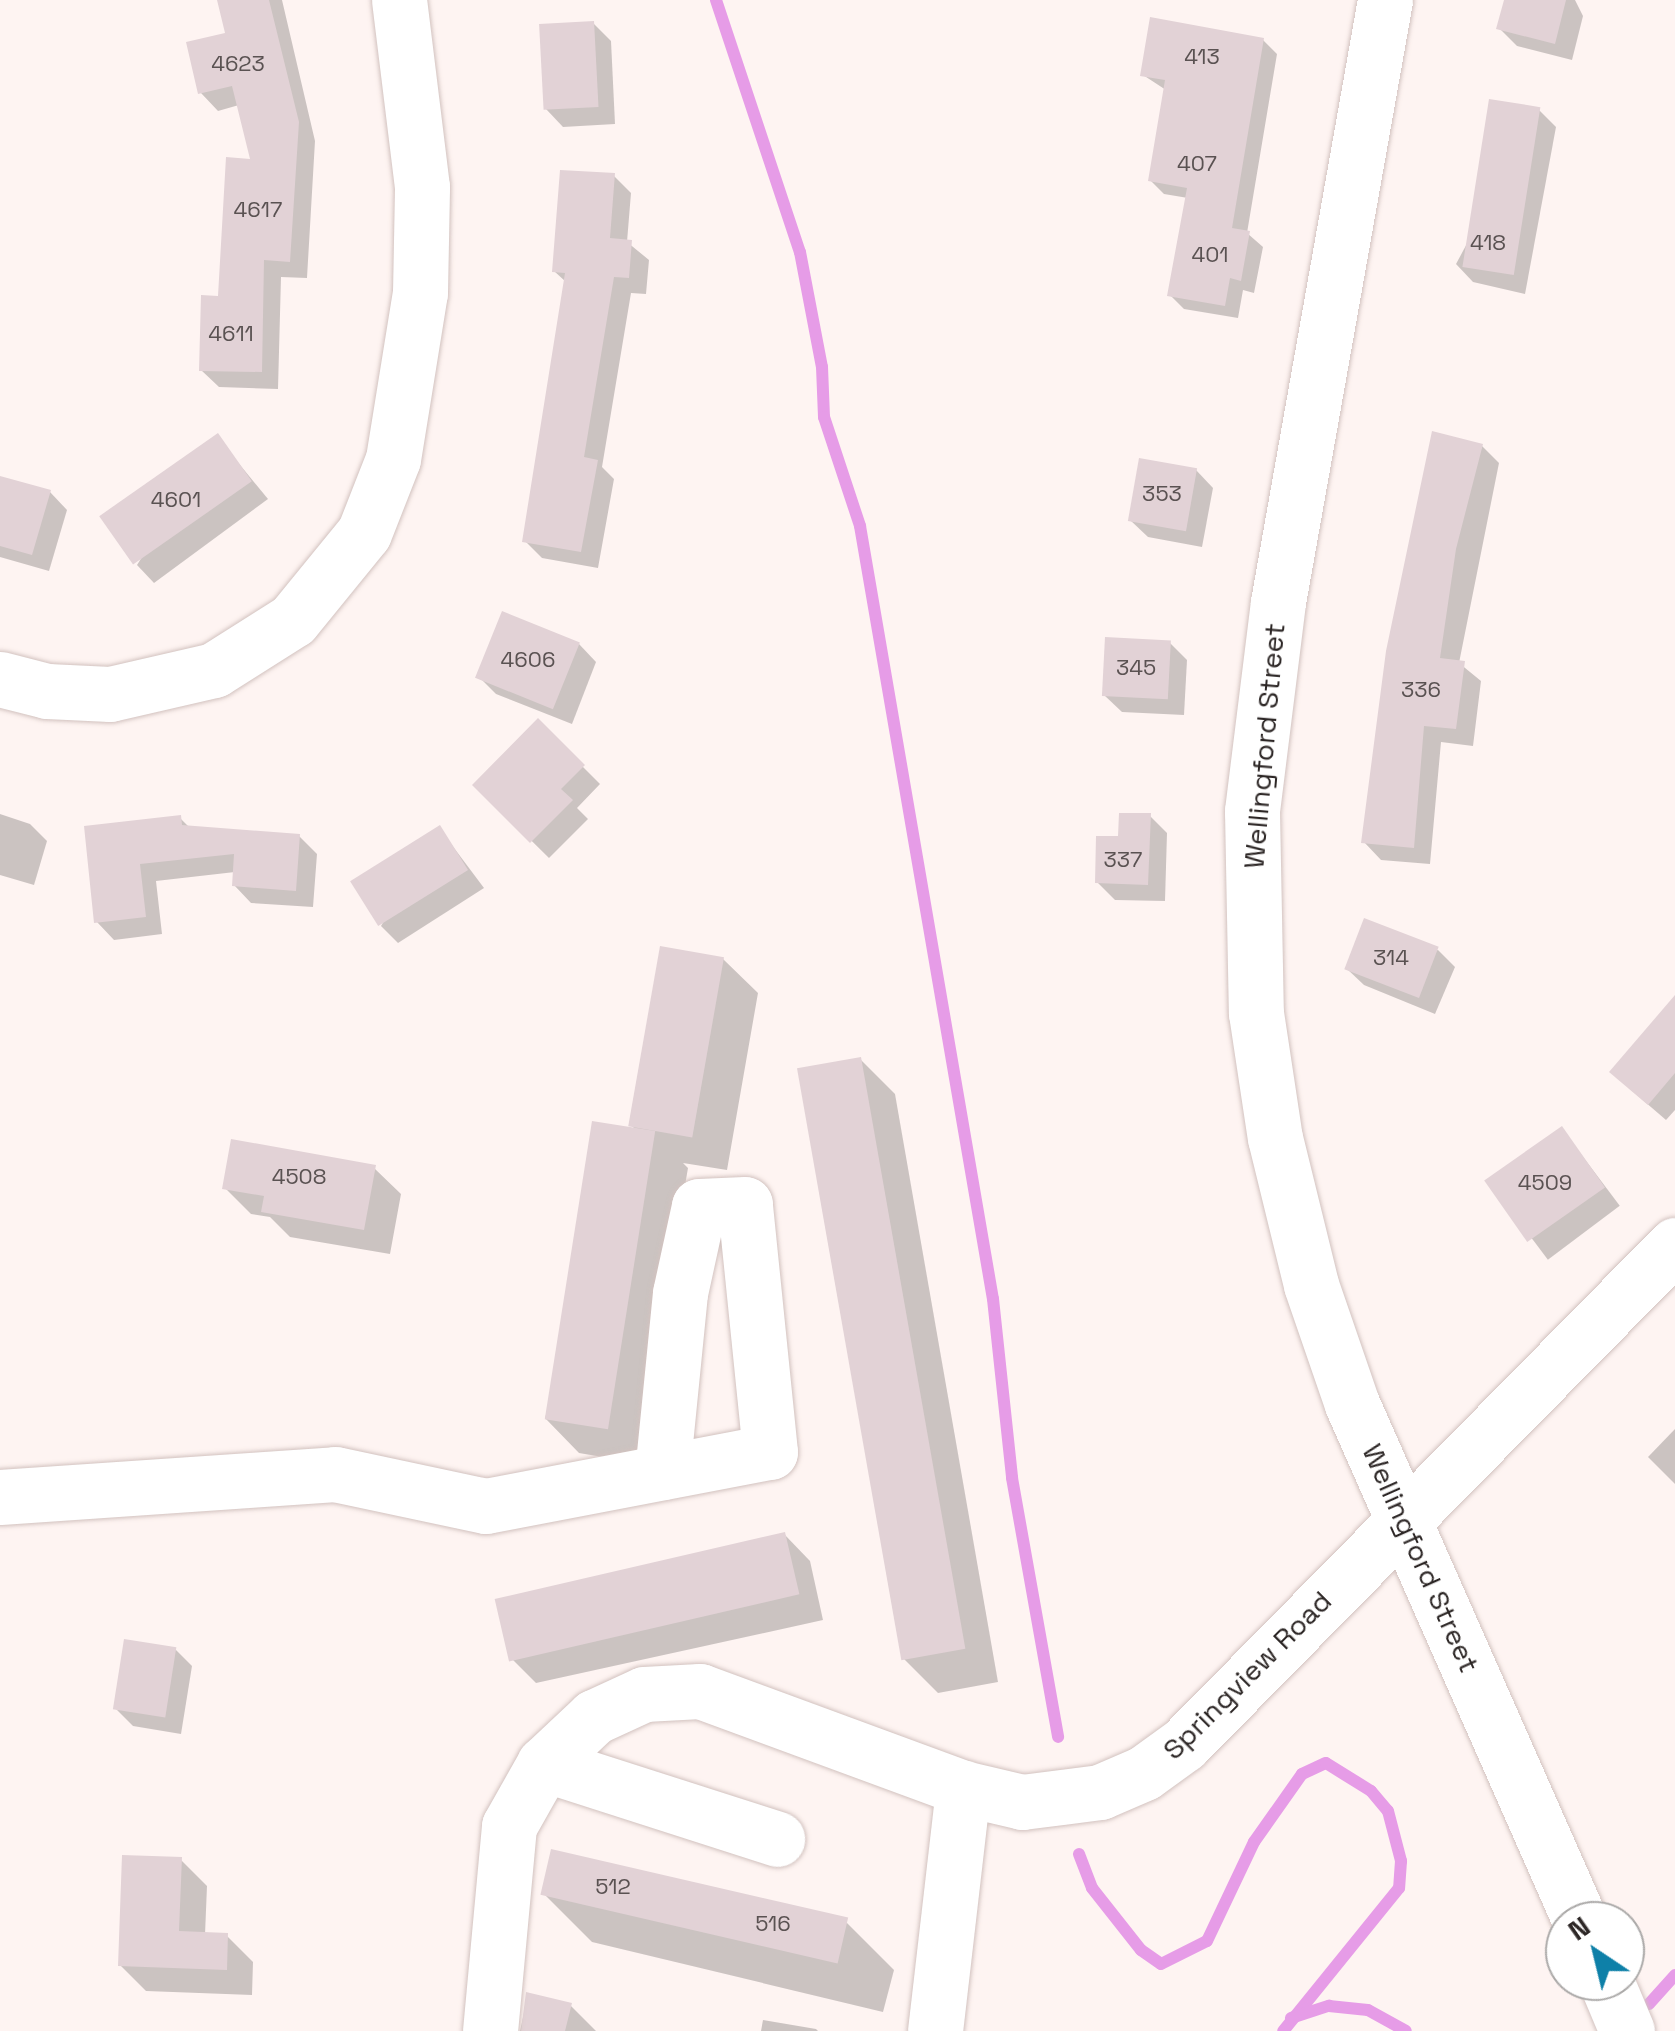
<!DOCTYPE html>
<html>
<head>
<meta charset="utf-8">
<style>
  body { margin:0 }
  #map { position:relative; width:1675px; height:2031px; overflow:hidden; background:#fef4f2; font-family:"Space Grotesk",sans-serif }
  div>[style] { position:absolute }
  .shadow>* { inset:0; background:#0003; transform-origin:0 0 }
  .stream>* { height:12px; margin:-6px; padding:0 6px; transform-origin:6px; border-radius:6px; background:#e69ce7 }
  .building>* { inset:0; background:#e2d2d6; transform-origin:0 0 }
  .roads { filter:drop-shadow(0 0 2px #d2c2bf) drop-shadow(0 0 2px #d2c2bf) }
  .minor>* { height:55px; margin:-27.5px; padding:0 27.5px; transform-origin:27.5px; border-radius:27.5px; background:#fff }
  span { translate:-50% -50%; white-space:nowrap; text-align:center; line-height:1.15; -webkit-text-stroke:10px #fff; paint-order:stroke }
  .number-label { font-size:22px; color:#5a5252 }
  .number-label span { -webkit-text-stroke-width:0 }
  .street-label { font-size:28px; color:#2d2726 }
  .north { position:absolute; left:1545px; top:1901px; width:100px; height:100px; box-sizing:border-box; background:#fff; border:2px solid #aba9a8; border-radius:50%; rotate:325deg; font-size:28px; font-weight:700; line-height:40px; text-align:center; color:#2d2726 }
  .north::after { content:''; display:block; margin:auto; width:35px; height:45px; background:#0e80a8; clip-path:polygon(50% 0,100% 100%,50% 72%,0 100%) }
</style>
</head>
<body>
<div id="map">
  <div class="shadow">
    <div style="clip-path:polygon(219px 0,282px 0,315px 141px,307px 278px,281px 277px,278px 389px,219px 387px,201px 370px,253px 161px,239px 105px,218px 111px,201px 93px,228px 35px)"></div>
    <div style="clip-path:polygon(1506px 0,1575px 0,1583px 16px,1572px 60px,1517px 46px,1499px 28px)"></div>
    <div style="clip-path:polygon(593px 23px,611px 41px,615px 124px,563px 127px,546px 109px)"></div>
    <div style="clip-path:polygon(1263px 40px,1277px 54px,1247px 233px,1263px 247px,1254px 293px,1243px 290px,1238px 318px,1184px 309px,1170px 295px,1188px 198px,1164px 194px,1151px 181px,1166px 90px,1143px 75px)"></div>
    <div style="clip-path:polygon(1539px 110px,1556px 127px,1525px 294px,1473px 282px,1456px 264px)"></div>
    <div style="clip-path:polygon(614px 176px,631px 193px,627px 242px,649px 260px,646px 294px,631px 293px,602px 467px,614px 479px,598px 568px,542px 558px,525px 541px,566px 282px,554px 271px)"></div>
    <div style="clip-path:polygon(217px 437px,268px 499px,154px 583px,137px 565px)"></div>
    <div style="clip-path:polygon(1482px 446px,1499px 463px,1459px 663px,1481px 681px,1473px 746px,1441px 742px,1430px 864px,1381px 860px,1364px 842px)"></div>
    <div style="clip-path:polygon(1196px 470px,1213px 488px,1202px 547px,1148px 537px,1130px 520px)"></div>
    <div style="clip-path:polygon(0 478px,50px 492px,67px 510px,49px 571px,0 557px)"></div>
    <div style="clip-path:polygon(1170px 643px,1187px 660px,1184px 715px,1122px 712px,1104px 695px)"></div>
    <div style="clip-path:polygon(579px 644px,596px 662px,572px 724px,496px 694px,479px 677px)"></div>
    <div style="clip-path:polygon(538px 722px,600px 784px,577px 808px,588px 819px,549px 858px,475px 785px)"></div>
    <div style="clip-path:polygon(0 814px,30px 824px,47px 841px,34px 885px,0 875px)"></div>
    <div style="clip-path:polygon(1150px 816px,1167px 833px,1165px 901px,1115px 900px,1097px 882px,1120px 839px)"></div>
    <div style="clip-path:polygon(180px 818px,191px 829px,299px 836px,317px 854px,313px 907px,251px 903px,234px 885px,235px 872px,156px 881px,162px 934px,114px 940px,97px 922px,87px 828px)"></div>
    <div style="clip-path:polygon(439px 828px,484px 888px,398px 943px,381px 926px)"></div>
    <div style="clip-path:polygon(1438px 950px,1455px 967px,1435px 1014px,1364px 985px,1346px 968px)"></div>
    <div style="clip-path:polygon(723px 959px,758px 993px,727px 1170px,683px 1163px,688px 1168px,638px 1463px,579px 1453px,545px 1418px,637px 1131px,632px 1126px)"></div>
    <div style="clip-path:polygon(1675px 1006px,1675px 1110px,1666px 1120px,1630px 1089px)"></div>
    <div style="clip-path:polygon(861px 1060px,895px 1094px,998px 1682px,938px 1693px,904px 1659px)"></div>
    <div style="left:1562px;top:1129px;width:96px;height:90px;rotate:53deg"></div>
    <div style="clip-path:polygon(374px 1168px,401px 1194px,390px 1254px,290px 1237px,270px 1217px,251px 1214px,225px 1188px)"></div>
    <div style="clip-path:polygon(1675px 1429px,1675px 1484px,1648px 1457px)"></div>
    <div style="clip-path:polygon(784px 1534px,810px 1561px,823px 1620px,536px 1683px,510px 1657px)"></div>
    <div style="clip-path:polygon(175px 1649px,192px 1666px,181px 1734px,133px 1726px,116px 1709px)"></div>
    <div style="clip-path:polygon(181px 1860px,207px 1886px,205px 1935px,227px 1936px,253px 1962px,252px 1995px,146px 1991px,120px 1965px)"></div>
    <div style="clip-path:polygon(544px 1894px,846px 1922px,894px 1970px,883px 2012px,592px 1942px)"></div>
    <div style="clip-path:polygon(528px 1995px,570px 2005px,596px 2031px,520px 2031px)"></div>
    <div style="clip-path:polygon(763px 2020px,816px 2029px,818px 2031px,761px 2031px)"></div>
  </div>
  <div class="stream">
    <div style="left:716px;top:0;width:266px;rotate:71.6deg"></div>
    <div style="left:800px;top:252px;width:117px;rotate:79.2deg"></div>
    <div style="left:822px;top:367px;width:50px;rotate:87.7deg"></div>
    <div style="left:824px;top:417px;width:115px;rotate:71.7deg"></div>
    <div style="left:860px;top:526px;width:784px;rotate:80.24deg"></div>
    <div style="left:993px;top:1299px;width:180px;rotate:83.9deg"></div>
    <div style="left:1012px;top:1478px;width:263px;rotate:79.9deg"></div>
    <div style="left:1079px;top:1854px;width:36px;rotate:69deg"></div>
    <div style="left:1092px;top:1888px;width:79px;rotate:51.7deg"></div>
    <div style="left:1141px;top:1950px;width:24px;rotate:35deg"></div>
    <div style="left:1161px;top:1964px;width:51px;rotate:-26.6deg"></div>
    <div style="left:1207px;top:1941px;width:110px;rotate:-64.6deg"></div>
    <div style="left:1254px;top:1842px;width:83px;rotate:-54.8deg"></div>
    <div style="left:1302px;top:1774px;width:26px;rotate:-25deg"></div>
    <div style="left:1326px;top:1763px;width:53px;rotate:31.9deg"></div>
    <div style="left:1371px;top:1791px;width:26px;rotate:50deg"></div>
    <div style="left:1388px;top:1811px;width:52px;rotate:75.4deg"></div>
    <div style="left:1401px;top:1861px;width:27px;rotate:94deg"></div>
    <div style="left:1399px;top:1888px;width:184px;rotate:129deg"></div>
    <div style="left:1649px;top:2004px;width:39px;rotate:-48deg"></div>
    <div style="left:1291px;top:2018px;width:40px;rotate:-18deg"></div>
    <div style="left:1329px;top:2006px;width:39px;rotate:6deg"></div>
    <div style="left:1368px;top:2010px;width:43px;rotate:28.9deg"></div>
  </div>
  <div class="building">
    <div style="clip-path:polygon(217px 0,269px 0,299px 122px,290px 262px,264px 260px,262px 372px,199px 371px,201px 295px,218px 296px,226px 157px,250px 159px,232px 86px,198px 94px,186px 42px,225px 33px)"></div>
    <div style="clip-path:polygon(1504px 0,1566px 0,1555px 44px,1496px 29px)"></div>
    <div style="clip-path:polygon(1150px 17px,1264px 38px,1232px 228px,1250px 231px,1241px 281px,1230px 278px,1225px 306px,1167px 296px,1187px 188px,1148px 181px,1165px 80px,1140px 76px)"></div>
    <div style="left:594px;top:21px;width:86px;height:55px;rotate:87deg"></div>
    <div style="left:1489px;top:99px;width:52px;height:170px;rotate:9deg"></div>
    <div style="clip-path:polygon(560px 170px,615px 173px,610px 238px,632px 240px,629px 278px,614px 277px,584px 457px,598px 460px,581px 552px,522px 542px,565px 273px,552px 272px)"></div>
    <div style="clip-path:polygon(1432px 431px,1483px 444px,1456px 549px,1440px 658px,1465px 661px,1456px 729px,1424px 726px,1414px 848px,1361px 843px,1386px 651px)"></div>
    <div style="left:218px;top:433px;width:59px;height:145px;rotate:55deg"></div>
    <div style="left:1139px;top:458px;width:59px;height:64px;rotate:10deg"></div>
    <div style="clip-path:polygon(0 476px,51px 490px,32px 555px,0 546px)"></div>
    <div style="left:502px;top:611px;width:84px;height:72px;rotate:22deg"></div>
    <div style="left:1105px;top:637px;width:66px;height:59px;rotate:3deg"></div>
    <div style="clip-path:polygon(538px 718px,585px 765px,561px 789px,573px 800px,530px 843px,472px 785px)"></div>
    <div style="clip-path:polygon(1119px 813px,1151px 813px,1148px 885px,1095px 883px,1096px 836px,1118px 836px)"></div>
    <div style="clip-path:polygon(181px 815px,182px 825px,300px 834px,296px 891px,232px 886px,234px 854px,140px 864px,146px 917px,94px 923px,84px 826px)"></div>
    <div style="left:440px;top:825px;width:53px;height:106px;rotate:58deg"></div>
    <div style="left:1364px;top:918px;width:80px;height:55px;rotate:21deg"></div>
    <div style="left:660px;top:946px;width:65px;height:183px;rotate:10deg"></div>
    <div style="clip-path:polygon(1675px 995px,1675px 1073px,1648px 1105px,1609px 1072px)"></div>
    <div style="left:861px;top:1057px;width:601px;height:65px;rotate:80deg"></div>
    <div style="left:592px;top:1121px;width:64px;height:302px;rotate:9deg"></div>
    <div style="left:1562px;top:1126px;width:75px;height:95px;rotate:55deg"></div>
    <div style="clip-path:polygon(231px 1139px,376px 1165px,364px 1230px,261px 1212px,264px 1196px,222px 1189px)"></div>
    <div style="left:785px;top:1532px;width:64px;height:298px;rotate:77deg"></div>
    <div style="left:124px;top:1639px;width:53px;height:71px;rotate:9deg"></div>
    <div style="left:551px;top:1849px;width:305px;height:47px;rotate:13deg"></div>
    <div style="clip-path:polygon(122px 1855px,182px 1857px,179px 1931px,228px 1933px,227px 1970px,118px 1966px)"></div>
    <div style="clip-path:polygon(526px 1992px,572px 2003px,565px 2031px,521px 2031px)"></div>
  </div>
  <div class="roads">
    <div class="minor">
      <div style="left:1385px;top:0;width:611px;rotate:100.08deg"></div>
      <div style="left:1278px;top:602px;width:211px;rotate:97.1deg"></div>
      <div style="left:1252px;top:811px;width:202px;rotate:88.9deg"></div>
      <div style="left:1256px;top:1013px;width:126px;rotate:81.4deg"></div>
      <div style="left:1275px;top:1138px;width:151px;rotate:76.2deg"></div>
      <div style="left:1311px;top:1285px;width:126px;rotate:71deg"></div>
      <div style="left:1352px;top:1404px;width:565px;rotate:66.2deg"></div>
      <div style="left:0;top:679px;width:49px;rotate:14.3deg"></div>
      <div style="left:47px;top:691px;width:63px;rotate:2.7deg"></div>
      <div style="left:110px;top:694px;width:107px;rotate:-13deg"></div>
      <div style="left:214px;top:670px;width:93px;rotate:-32.3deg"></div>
      <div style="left:293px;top:620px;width:112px;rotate:-50.8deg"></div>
      <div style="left:364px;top:533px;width:79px;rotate:-68.6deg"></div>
      <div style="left:393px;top:459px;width:168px;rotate:-80.8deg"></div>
      <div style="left:420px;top:293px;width:106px;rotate:-88.9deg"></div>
      <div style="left:422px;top:187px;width:188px;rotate:-97deg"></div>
      <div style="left:0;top:1497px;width:336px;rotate:-3.9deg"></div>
      <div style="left:335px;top:1474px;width:154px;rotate:12deg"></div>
      <div style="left:486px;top:1506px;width:289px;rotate:-10.8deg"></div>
      <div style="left:770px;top:1452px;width:249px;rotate:-95.8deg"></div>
      <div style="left:745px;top:1204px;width:46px;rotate:177.5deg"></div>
      <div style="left:699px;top:1206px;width:89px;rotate:102.3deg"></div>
      <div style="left:680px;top:1293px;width:180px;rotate:95.7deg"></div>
      <div style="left:544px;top:1764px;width:245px;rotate:17.8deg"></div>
      <div style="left:1606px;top:1981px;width:54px;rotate:67.2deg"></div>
      <div style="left:490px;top:2031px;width:206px;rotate:-84.7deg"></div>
      <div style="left:509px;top:1826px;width:71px;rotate:-60.6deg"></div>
      <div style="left:544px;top:1764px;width:69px;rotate:-43.2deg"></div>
      <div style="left:594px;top:1717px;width:55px;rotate:-24.7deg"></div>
      <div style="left:644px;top:1694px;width:56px;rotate:-3.1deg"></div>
      <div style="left:700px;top:1691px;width:280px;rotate:20.2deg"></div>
      <div style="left:963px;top:1788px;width:61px;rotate:13.3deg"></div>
      <div style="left:1022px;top:1802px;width:79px;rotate:-7.3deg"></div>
      <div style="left:1100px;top:1792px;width:48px;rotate:-23.4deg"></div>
      <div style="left:1144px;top:1773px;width:49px;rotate:-35.9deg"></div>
      <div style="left:1184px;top:1744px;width:700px;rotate:-45.46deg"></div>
      <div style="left:935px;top:2031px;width:245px;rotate:-83.4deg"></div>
    </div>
  </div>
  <div class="number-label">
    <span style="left:1202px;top:57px">413</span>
    <span style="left:238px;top:64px">4623</span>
    <span style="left:1197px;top:164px">407</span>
    <span style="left:258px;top:210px">4617</span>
    <span style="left:1488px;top:243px">418</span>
    <span style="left:1210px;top:255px">401</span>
    <span style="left:231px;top:334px">4611</span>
    <span style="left:1162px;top:494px">353</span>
    <span style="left:176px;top:500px">4601</span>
    <span style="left:528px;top:660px">4606</span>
    <span style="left:1136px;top:668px">345</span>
    <span style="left:1421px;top:690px">336</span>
    <span style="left:1123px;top:860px">337</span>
    <span style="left:1391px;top:958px">314</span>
    <span style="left:299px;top:1177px">4508</span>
    <span style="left:1545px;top:1183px">4509</span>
    <span style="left:613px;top:1887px">512</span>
    <span style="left:773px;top:1924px">516</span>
  </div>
  <div class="street-label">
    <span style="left:1264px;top:746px;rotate:-85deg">Wellingford Street</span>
    <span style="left:1421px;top:1558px;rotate:66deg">Wellingford Street</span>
    <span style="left:1247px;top:1675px;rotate:-45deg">Springview Road</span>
  </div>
  <div class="north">N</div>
</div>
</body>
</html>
